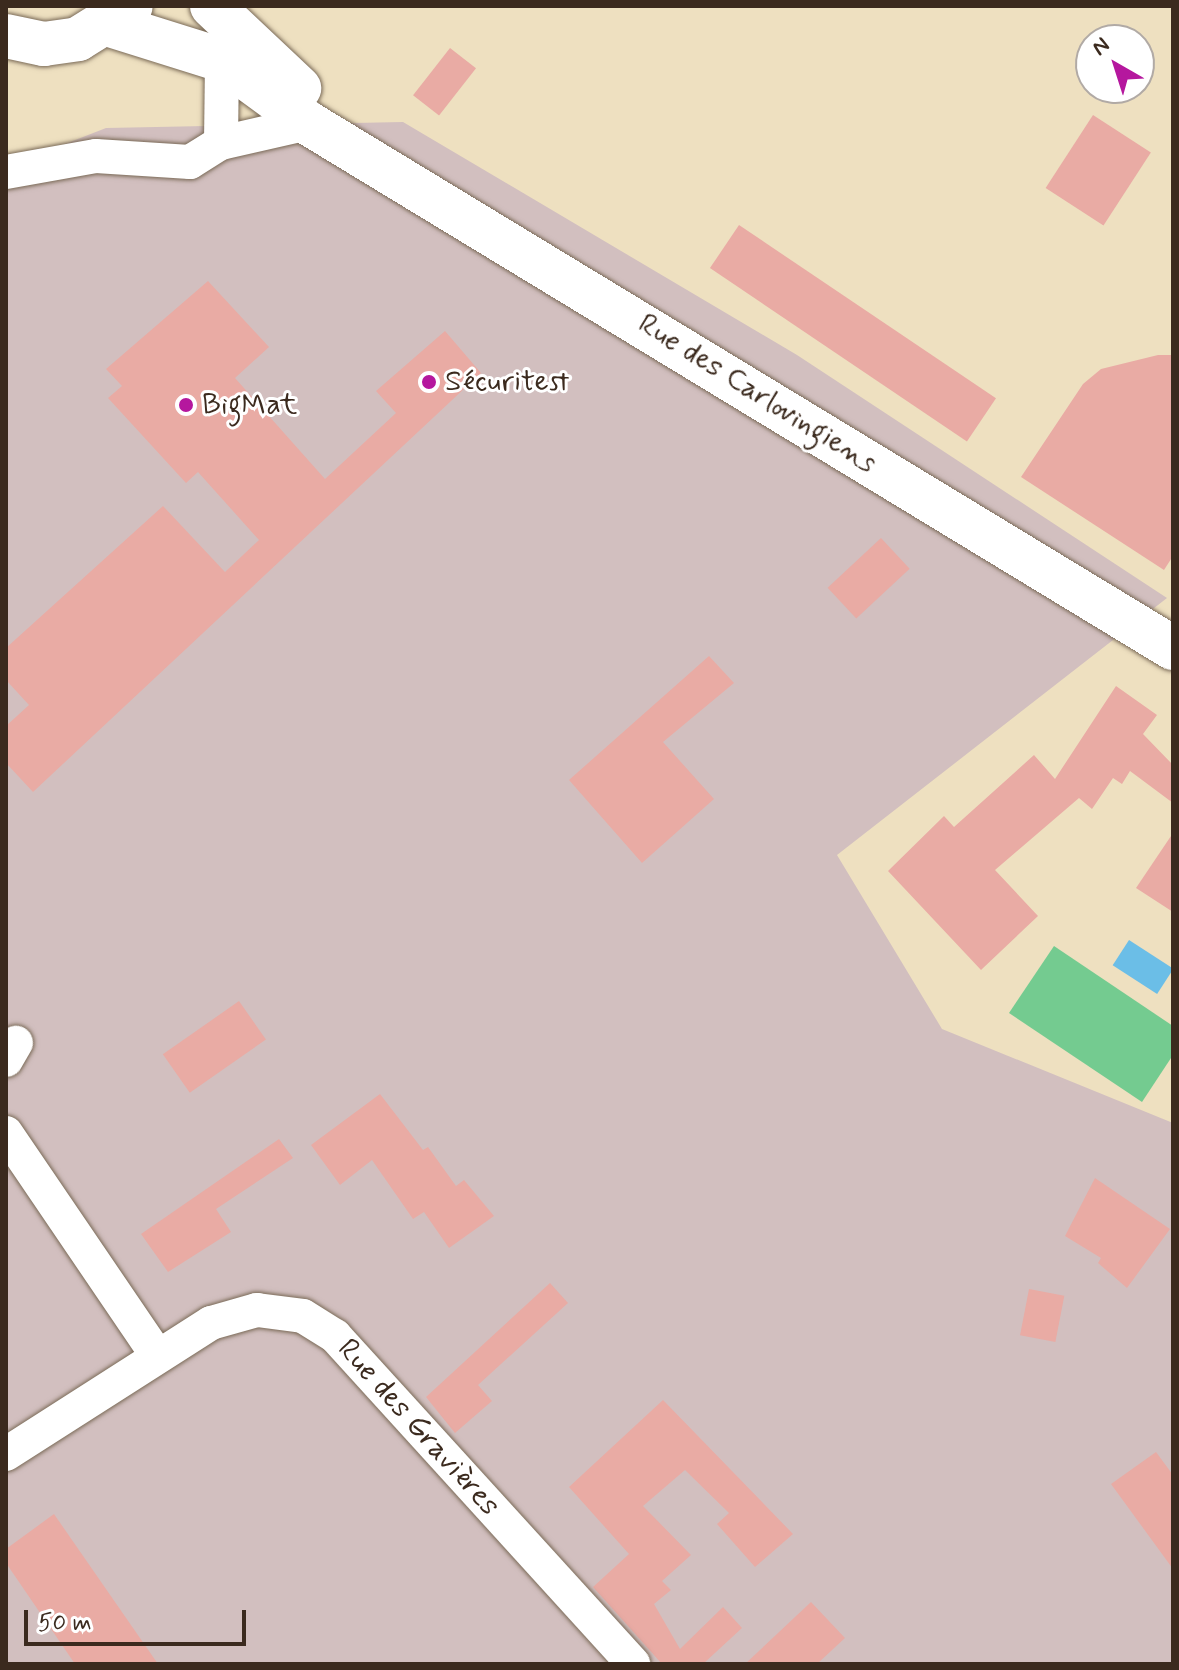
<!DOCTYPE html>
<html>
<head>
<meta charset="utf-8">
<style>
  body { margin:0 }
  #map { position:relative; width:1179px; height:1670px; overflow:hidden; background:#eee0c0; font-family:Mynerve,sans-serif }
  div>[style] { position:absolute }
  .industrial>* { inset:0; background:#d2bfbf }
  .green>* { inset:0; background:#74cb90 }
  .water>* { inset:0; background:#6bbee7; transform-origin:0 0 }
  .building>* { inset:0; background:#e9aba4; transform-origin:0 0 }
  .roads { filter:drop-shadow(0 0 2px #7a6a57) drop-shadow(0 0 2px #7a6a57) }
  .minor>* { height:34px; margin:-17px; padding:0 17px; transform-origin:17px; border-radius:17px; background:#fff }
  .tertiary>* { height:44px; margin:-22px; padding:0 22px; transform-origin:22px; border-radius:22px; background:#fff }
  .primary>* { height:44px; margin:-22px; padding:0 22px; transform-origin:22px; border-radius:22px; background:#fff }
  .dots>* { width:22px; height:22px; translate:-50% -50%; box-sizing:border-box; border:4px solid #fff; border-radius:50% }
  span { translate:-50% -50%; white-space:nowrap; text-align:center; line-height:1.15; -webkit-text-stroke:6px #fff; paint-order:stroke }
  .poi-label { font-size:30px; color:#3b2a1e }
  .left { translate:0 -50%; text-align:left }
  .street-label { font-size:30px; color:#3b2a1e }
  .frame { position:absolute; inset:0; border:8px solid #3b2a1e; pointer-events:none }
  .north { position:absolute; left:1075px; top:24px; width:80px; height:80px; box-sizing:border-box; background:#fff; border:2px solid #b1aaa5; border-radius:50%; rotate:321deg; font-size:22px; font-weight:700; line-height:32px; text-align:center; color:#3b2a1e }
  .north::after { content:''; display:block; margin:auto; width:28px; height:36px; background:#b5179e; clip-path:polygon(50% 0,100% 100%,50% 72%,0 100%) }
  .scale { position:absolute; left:24px; top:1610px; width:222px; height:36px; box-sizing:border-box; border:4px solid #3b2a1e; border-top:0; padding-left:10px; font-size:24px; line-height:28px; white-space:nowrap; color:#3b2a1e; -webkit-text-stroke:6px #fff; paint-order:stroke }
</style>
</head>
<body>
<div id="map">
  <div class="industrial">
    <div style="clip-path:polygon(403px 122px,797px 355px,1167px 598px,837px 855px,942px 1029px,1173px 1123px,1173px 1664px,6px 1664px,6px 167px,106px 128px)"></div>
  </div>
  <div class="green">
    <div style="clip-path:polygon(1054px 946px,1173px 1026px,1173px 1055px,1142px 1102px,1009px 1013px)"></div>
  </div>
  <div class="water">
    <div style="left:1129px;top:940px;width:53px;height:30px;rotate:33deg"></div>
  </div>
  <div class="building">
    <div style="left:450px;top:48px;width:33px;height:60px;rotate:38deg"></div>
    <div style="left:1093px;top:115px;width:69px;height:87px;rotate:33deg"></div>
    <div style="left:739px;top:225px;width:310px;height:52px;rotate:34deg"></div>
    <div style="clip-path:polygon(208px 281px,269px 347px,235px 378px,325px 479px,396px 413px,376px 391px,445px 331px,481px 373px,33px 792px,6px 763px,6px 726px,29px 705px,6px 680px,6px 648px,163px 506px,225px 572px,259px 540px,198px 472px,186px 483px,108px 398px,122px 386px,106px 369px)"></div>
    <div style="clip-path:polygon(1158px 355px,1173px 355px,1173px 556px,1164px 570px,1021px 477px,1083px 384px,1101px 369px)"></div>
    <div style="left:881px;top:538px;width:42px;height:73px;rotate:47deg"></div>
    <div style="clip-path:polygon(709px 656px,734px 683px,663px 742px,714px 799px,642px 863px,569px 780px)"></div>
    <div style="clip-path:polygon(1116px 686px,1157px 715px,1143px 734px,1173px 765px,1173px 803px,1130px 771px,1122px 784px,1113px 778px,1092px 809px,1079px 798px,995px 870px,1038px 916px,981px 970px,888px 871px,944px 816px,954px 827px,1034px 755px,1055px 779px)"></div>
    <div style="clip-path:polygon(1173px 833px,1173px 912px,1136px 888px)"></div>
    <div style="left:239px;top:1001px;width:47px;height:93px;rotate:55deg"></div>
    <div style="clip-path:polygon(380px 1094px,423px 1150px,428px 1147px,456px 1186px,464px 1180px,494px 1216px,449px 1248px,424px 1212px,413px 1219px,372px 1160px,340px 1185px,311px 1145px)"></div>
    <div style="clip-path:polygon(279px 1139px,293px 1158px,216px 1209px,231px 1232px,168px 1272px,141px 1234px)"></div>
    <div style="clip-path:polygon(1095px 1178px,1170px 1229px,1127px 1288px,1098px 1263px,1101px 1258px,1065px 1236px)"></div>
    <div style="clip-path:polygon(550px 1283px,568px 1303px,478px 1385px,492px 1401px,455px 1433px,426px 1397px)"></div>
    <div style="left:1029px;top:1289px;width:36px;height:47px;rotate:11deg"></div>
    <div style="clip-path:polygon(663px 1400px,793px 1534px,755px 1567px,717px 1524px,729px 1513px,685px 1470px,643px 1506px,691px 1555px,662px 1581px,671px 1590px,654px 1604px,680px 1649px,723px 1607px,742px 1628px,703px 1664px,662px 1664px,593px 1587px,629px 1554px,569px 1487px)"></div>
    <div style="clip-path:polygon(1156px 1452px,1173px 1475px,1173px 1569px,1111px 1484px)"></div>
    <div style="clip-path:polygon(54px 1514px,158px 1664px,75px 1664px,6px 1563px,6px 1549px)"></div>
    <div style="clip-path:polygon(811px 1602px,845px 1638px,817px 1664px,745px 1664px)"></div>
  </div>
  <div class="roads">
    <div class="minor">
      <div style="left:221px;top:143px;width:83px;rotate:-89.3deg"></div>
      <div style="left:6px;top:172px;width:91px;rotate:-10.1deg"></div>
      <div style="left:96px;top:156px;width:94px;rotate:3.7deg"></div>
      <div style="left:190px;top:162px;width:36px;rotate:-32deg"></div>
      <div style="left:221px;top:143px;width:89px;rotate:-12.9deg"></div>
      <div style="left:6px;top:1060px;width:20px;rotate:-60deg"></div>
      <div style="left:6px;top:1133px;width:267px;rotate:55.8deg"></div>
      <div style="left:6px;top:1454px;width:243px;rotate:-32.6deg"></div>
      <div style="left:211px;top:1323px;width:48px;rotate:-15.8deg"></div>
      <div style="left:257px;top:1310px;width:46px;rotate:7.4deg"></div>
      <div style="left:303px;top:1316px;width:38px;rotate:32deg"></div>
      <div style="left:335px;top:1336px;width:443px;rotate:47.7deg"></div>
    </div>
    <div class="tertiary">
      <div style="left:212px;top:6px;width:120px;rotate:43.3deg"></div>
      <div style="left:110px;top:25px;width:117px;rotate:17.4deg"></div>
      <div style="left:222px;top:60px;width:107px;rotate:36.2deg"></div>
      <div style="left:308px;top:123px;width:1012px;rotate:31.26deg"></div>
    </div>
    <div class="primary">
      <div style="left:6px;top:36px;width:39px;rotate:12deg"></div>
      <div style="left:44px;top:44px;width:34px;rotate:-8deg"></div>
      <div style="left:78px;top:39px;width:62px;rotate:-31.9deg"></div>
    </div>
  </div>
  <div class="dots">
    <div style="left:429px;top:382px;background:#b5179e"></div>
    <div style="left:186px;top:405px;background:#b5179e"></div>
  </div>
  <div class="poi-label">
    <span class="left" style="left:445px;top:382px">Sécuritest</span>
    <span class="left" style="left:202px;top:405px">BigMat</span>
  </div>
  <div class="street-label">
    <span style="left:757px;top:394px;rotate:32deg">Rue des Carlovingiens</span>
    <span style="left:418px;top:1428px;rotate:48deg">Rue des Gravières</span>
  </div>
  <div class="frame"></div>
  <div class="north">N</div>
  <div class="scale">50 m</div>
</div>
</body>
</html>
